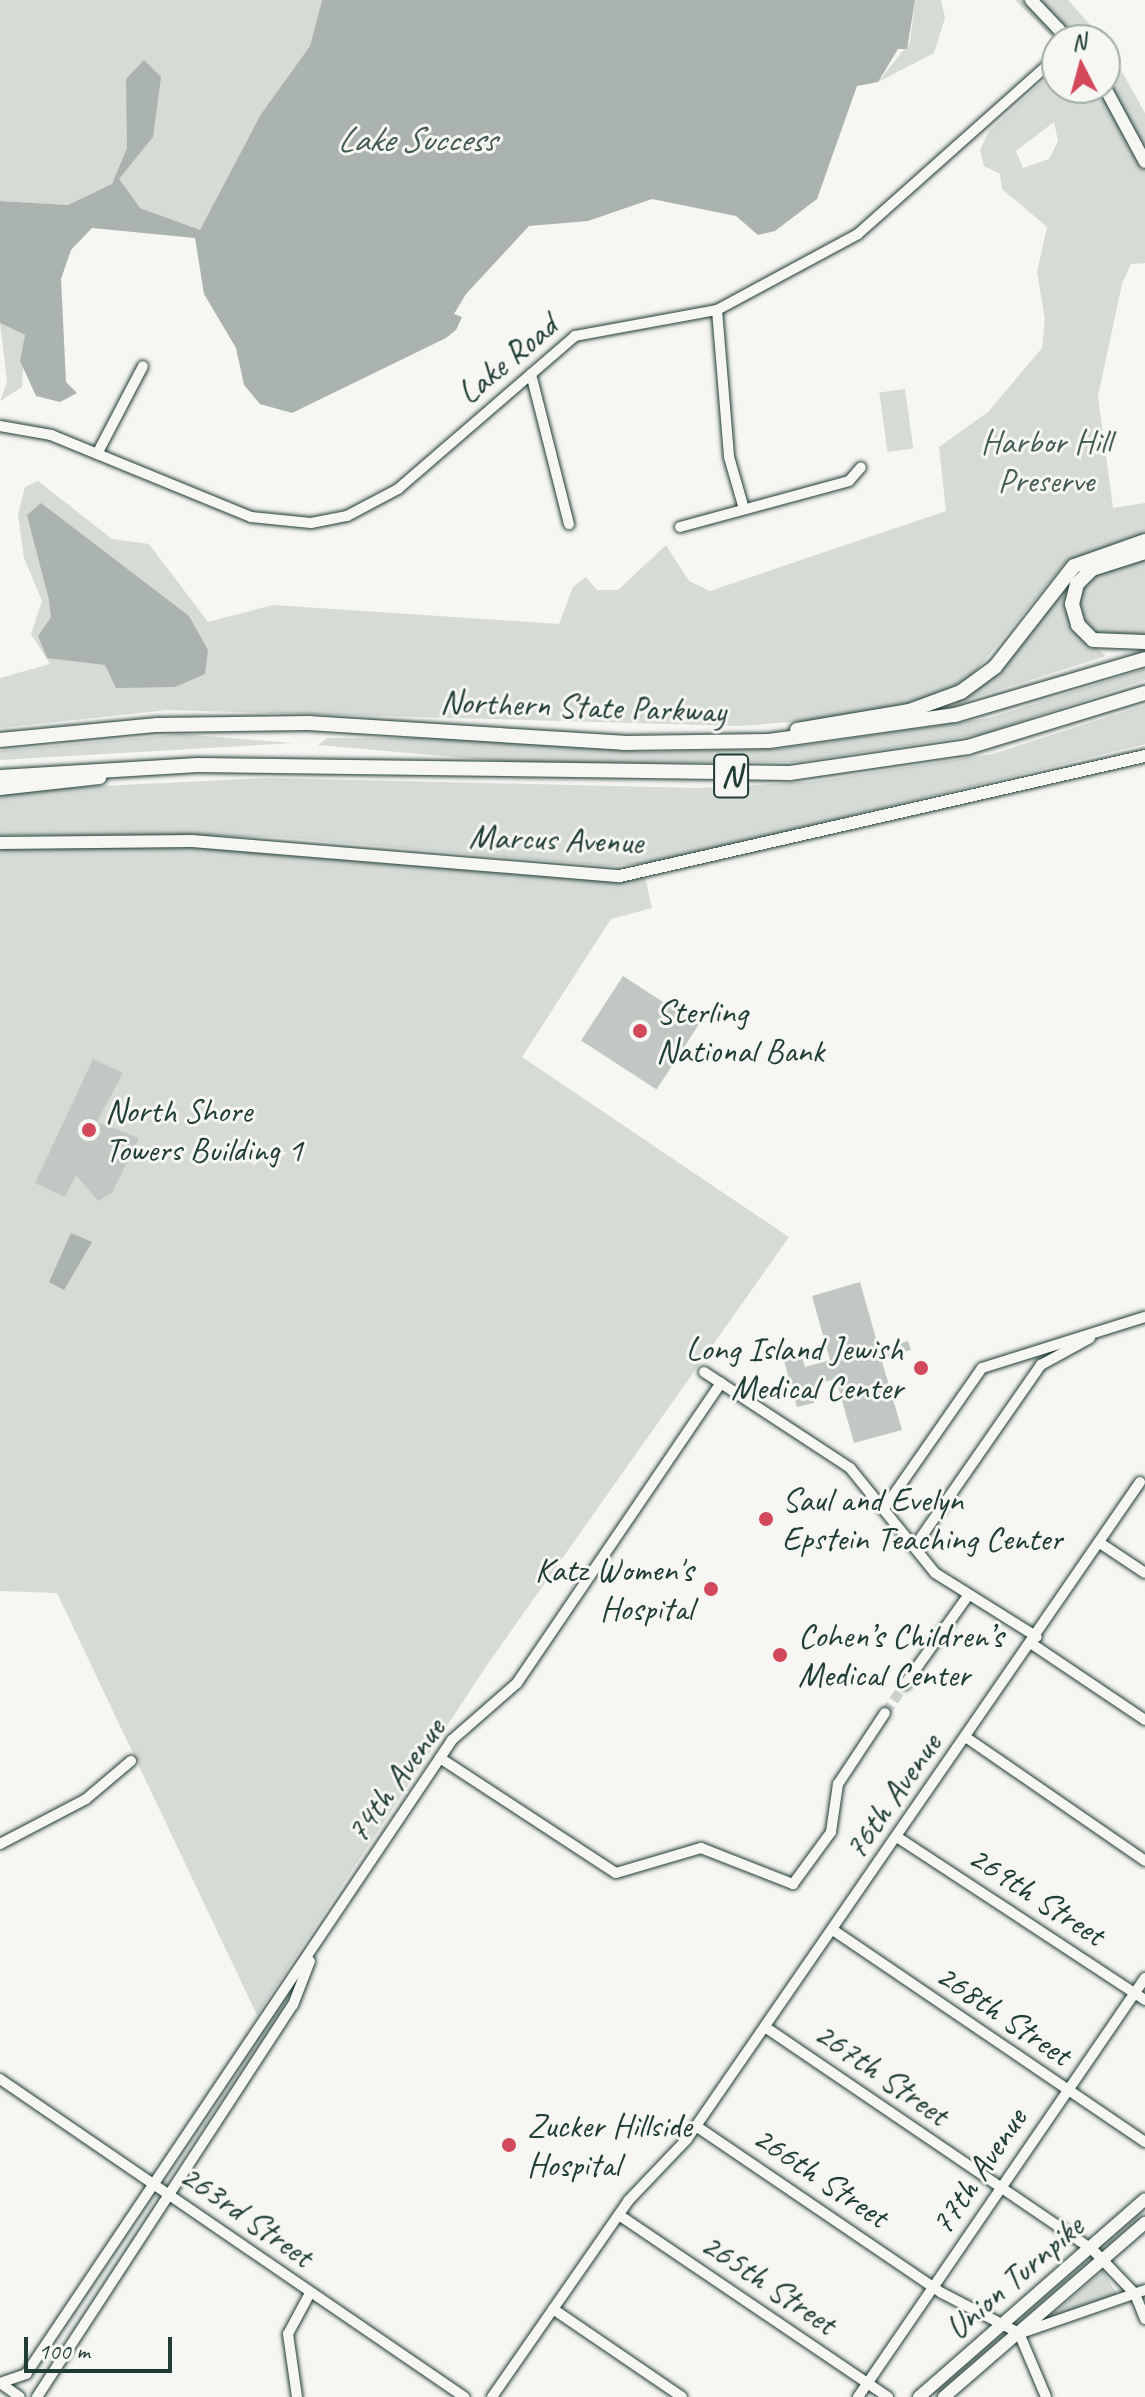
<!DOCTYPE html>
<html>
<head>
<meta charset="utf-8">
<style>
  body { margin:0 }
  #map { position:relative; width:1145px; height:2397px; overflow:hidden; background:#f6f6f2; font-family:Caveat,sans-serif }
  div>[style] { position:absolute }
  .green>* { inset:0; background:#d6dbd6; transform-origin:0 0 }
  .water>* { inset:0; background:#aab3ae }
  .building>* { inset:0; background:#c1c8c3; transform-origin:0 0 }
  .minor-tunnel>* { height:10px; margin-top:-5px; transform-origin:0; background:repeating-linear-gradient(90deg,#cbd1cc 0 10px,transparent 0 15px) }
  .roads { filter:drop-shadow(0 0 2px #1f3d34) drop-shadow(0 0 2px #1f3d34) }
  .minor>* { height:10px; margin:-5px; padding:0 5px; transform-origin:5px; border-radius:5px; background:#f6f6f2 }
  .major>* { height:12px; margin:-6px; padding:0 6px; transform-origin:6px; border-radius:6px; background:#f6f6f2 }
  .highway>* { height:14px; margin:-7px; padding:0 7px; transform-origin:7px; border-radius:7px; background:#f6f6f2 }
  .dots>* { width:22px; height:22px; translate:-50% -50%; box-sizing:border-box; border:4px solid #f6f6f2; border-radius:50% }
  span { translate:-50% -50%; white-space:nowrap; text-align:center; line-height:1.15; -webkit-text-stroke:6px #f6f6f2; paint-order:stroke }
  .shield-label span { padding:2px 6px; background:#f6f6f2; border:2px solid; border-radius:6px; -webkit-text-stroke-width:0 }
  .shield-label { font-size:32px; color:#1f3d34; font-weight:700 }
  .street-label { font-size:34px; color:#1f3d34 }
  .park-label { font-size:34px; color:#445d54 }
  .poi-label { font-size:34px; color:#1f3d34 }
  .left { translate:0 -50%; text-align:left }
  .right { translate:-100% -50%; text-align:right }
  .water-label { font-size:36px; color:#425a52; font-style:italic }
  .north { position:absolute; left:1041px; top:24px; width:80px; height:80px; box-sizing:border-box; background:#f6f6f2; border:2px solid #a0aca6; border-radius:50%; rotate:354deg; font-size:22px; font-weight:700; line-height:32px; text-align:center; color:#1f3d34 }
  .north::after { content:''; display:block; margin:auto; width:28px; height:36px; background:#d1495b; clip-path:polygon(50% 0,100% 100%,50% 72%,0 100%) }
  .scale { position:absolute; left:24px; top:2337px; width:148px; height:36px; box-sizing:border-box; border:4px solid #1f3d34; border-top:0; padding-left:10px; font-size:24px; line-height:28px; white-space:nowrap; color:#1f3d34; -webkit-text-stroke:6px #f6f6f2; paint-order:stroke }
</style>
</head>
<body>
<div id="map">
  <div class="green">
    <div style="clip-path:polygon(0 0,322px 0,310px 46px,261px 114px,200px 231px,140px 208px,113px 184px,68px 205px,0 201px)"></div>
    <div style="clip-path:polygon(915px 0,941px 0,945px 18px,934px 53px,878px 82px,910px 42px)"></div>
    <div style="clip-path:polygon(1015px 0,1068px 0,1104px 40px,1057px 42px)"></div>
    <div style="clip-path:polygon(evenodd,1105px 41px,1145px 113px,1145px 263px,1131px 264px,1122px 284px,1098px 396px,1113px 508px,1145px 503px,1145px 533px,1065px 563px,968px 680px,918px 702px,838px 718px,742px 726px,167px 710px,0 728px,0 678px,50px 664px,31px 634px,42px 601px,24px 558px,18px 514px,25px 487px,38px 481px,112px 539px,149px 544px,208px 622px,273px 605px,559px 624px,573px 587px,586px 577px,597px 590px,618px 590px,666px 545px,689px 581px,710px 591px,946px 511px,939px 447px,988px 412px,1042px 348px,1045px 319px,1037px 272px,1047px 227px,1002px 189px,1000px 174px,984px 166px,980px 150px,989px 131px,1057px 68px,1057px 88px,1105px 88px,1105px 41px,1054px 122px,1058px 141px,1049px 159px,1023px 168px,1016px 151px,1054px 122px)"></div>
    <div style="clip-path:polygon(0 323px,25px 335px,22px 387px,0 401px,7px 382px)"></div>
    <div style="left:905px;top:389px;width:60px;height:26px;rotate:82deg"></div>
    <div style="clip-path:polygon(1145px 557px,1145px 635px,1092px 633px,1076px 604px,1082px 586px,1098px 570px)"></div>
    <div style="clip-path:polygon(1073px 578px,1070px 624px,1106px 656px,954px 704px)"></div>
    <div style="clip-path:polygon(1145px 669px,1145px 680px,983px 734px,796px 762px,523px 763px,318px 745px,327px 738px,433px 738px,644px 752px,778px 749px,989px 718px)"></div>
    <div style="clip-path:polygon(1145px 705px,1145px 744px,662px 862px,609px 866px,275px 837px,0 835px,0 795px,40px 789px,267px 778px,699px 788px,809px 782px,993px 754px)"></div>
    <div style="clip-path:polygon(180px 734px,293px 743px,0 760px,0 751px)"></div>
    <div style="clip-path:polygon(73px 840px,644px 873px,652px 908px,611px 919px,522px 1057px,789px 1237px,487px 1665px,257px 2015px,57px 1593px,0 1591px,0 843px)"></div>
    <div style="clip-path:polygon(1103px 2271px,1117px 2294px,1046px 2320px)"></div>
  </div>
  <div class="water">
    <div style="clip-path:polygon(322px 0,915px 0,907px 49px,898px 49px,878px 82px,857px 86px,817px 199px,775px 231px,758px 235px,736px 216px,652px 199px,588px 221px,529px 226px,466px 294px,454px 314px,462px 317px,456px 330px,446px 338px,292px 413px,260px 404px,244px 385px,236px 348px,204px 294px,195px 238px,92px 228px,71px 250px,61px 279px,66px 382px,77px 393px,60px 402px,36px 396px,20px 361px,25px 335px,0 323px,0 201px,68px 205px,112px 184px,127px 148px,126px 79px,144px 60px,161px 77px,153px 137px,119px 179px,140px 208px,200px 230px,261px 114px,310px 46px)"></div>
    <div style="clip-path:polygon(41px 503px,189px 616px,208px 650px,205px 674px,175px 687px,116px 688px,105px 665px,47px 658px,38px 636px,51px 617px,49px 600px,27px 515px)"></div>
    <div style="clip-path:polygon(71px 1233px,92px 1242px,64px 1290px,49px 1282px)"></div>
  </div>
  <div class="building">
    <div style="left:623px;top:976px;width:90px;height:77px;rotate:33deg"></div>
    <div style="clip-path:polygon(93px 1059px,123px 1073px,97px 1122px,139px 1138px,112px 1193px,98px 1201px,76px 1175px,65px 1197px,35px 1183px)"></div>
    <div style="clip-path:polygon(860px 1282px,879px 1349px,908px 1341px,911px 1350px,881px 1358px,902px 1430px,854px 1443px,836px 1379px,817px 1384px,814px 1403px,797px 1407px,783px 1357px,801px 1353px,805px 1367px,830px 1360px,812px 1296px)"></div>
  </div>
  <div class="minor-tunnel">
    <div style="left:885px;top:1713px;width:35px;rotate:-55deg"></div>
  </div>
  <div class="roads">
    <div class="minor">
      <div style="left:717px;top:310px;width:147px;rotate:85.3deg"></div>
      <div style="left:729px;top:457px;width:54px;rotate:73.9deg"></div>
      <div style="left:531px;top:374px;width:155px;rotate:75.8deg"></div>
      <div style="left:0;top:426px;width:52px;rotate:10deg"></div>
      <div style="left:51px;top:435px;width:216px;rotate:22.3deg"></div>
      <div style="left:251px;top:517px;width:60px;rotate:5.7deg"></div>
      <div style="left:311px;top:523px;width:37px;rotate:-11deg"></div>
      <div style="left:347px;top:516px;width:58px;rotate:-27.9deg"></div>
      <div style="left:398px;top:489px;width:234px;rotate:-40.8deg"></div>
      <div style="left:575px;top:336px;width:144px;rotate:-10.4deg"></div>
      <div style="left:717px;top:310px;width:160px;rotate:-28.3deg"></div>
      <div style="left:858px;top:234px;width:266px;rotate:-41.7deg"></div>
      <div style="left:97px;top:454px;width:99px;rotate:-62.4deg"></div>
      <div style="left:680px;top:527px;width:175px;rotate:-15.2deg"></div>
      <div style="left:849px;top:481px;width:18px;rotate:-49deg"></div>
      <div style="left:704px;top:1372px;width:175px;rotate:33.3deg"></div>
      <div style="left:850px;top:1468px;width:135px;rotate:51deg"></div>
      <div style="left:935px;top:1573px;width:120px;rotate:32.1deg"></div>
      <div style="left:885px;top:1507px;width:169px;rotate:-55.1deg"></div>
      <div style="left:982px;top:1368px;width:171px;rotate:-17.4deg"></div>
      <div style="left:1100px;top:1543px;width:54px;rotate:33.7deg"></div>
      <div style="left:915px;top:1546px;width:221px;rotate:-55.2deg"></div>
      <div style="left:1041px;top:1365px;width:56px;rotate:-28.9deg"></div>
      <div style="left:1032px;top:1644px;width:136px;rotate:33.9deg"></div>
      <div style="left:905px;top:1684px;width:107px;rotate:-54.5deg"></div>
      <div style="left:967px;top:1738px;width:216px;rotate:34.6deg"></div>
      <div style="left:440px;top:1758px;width:210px;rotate:33.2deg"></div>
      <div style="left:616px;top:1873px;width:89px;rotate:-16.4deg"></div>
      <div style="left:701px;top:1848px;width:99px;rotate:21.4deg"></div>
      <div style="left:793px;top:1884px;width:64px;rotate:-53.8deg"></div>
      <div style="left:831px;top:1832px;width:49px;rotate:-81.7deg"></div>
      <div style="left:838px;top:1784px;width:85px;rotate:-56.5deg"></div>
      <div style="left:897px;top:1837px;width:297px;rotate:33.3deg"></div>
      <div style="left:0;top:1844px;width:97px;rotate:-27.6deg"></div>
      <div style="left:86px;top:1799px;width:59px;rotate:-40.2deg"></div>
      <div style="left:833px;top:1930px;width:377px;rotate:34.2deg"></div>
      <div style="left:765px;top:2027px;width:395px;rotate:34.2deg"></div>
      <div style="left:1092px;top:2249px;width:62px;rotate:46.3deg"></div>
      <div style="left:1135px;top:2294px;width:27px;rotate:68deg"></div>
      <div style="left:0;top:2079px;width:563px;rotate:34.42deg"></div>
      <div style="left:696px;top:2126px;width:297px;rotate:34.2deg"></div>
      <div style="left:942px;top:2293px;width:87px;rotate:27.5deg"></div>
      <div style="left:1019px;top:2333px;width:69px;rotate:67.1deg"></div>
      <div style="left:619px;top:2215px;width:325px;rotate:34.1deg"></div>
      <div style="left:553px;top:2309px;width:156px;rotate:34.3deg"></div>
      <div style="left:1021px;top:2333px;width:131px;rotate:-19.1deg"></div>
      <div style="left:0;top:2383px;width:28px;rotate:-19deg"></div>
      <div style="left:26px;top:2374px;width:764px;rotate:-56.1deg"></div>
      <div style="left:452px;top:1740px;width:86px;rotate:-41.2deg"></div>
      <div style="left:517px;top:1683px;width:363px;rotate:-55.8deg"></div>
      <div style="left:0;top:2383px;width:24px;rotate:35deg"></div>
      <div style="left:37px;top:2397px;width:468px;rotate:-56.9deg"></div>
      <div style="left:293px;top:2005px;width:47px;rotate:-68.9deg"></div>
      <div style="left:297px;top:2397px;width:64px;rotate:-98.1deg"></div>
      <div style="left:288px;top:2334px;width:47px;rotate:-61.8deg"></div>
      <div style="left:492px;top:2397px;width:239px;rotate:-55.2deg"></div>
      <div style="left:628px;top:2201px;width:86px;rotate:-46.4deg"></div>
      <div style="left:687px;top:2139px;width:798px;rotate:-55.41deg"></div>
      <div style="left:858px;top:2397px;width:508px;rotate:-55.59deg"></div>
    </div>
    <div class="major">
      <div style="left:1031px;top:0;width:55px;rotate:46.5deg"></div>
      <div style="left:1105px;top:88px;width:84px;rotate:61.6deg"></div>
      <div style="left:0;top:843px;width:192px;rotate:-0.6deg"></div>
      <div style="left:192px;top:841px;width:429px;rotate:4.7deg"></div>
      <div style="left:620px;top:876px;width:539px;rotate:-12.88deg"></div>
      <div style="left:919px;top:2397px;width:300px;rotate:-41.2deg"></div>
      <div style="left:944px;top:2397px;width:266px;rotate:-40.9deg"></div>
    </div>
    <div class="highway">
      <div style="left:1145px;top:552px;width:56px;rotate:162.2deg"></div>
      <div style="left:1092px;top:569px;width:21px;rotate:135deg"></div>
      <div style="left:1077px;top:584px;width:21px;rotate:104deg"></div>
      <div style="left:1072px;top:604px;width:22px;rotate:74deg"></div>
      <div style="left:1078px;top:625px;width:21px;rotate:45deg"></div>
      <div style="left:1093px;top:640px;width:52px;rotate:2.2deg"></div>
      <div style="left:797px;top:730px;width:114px;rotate:-9.6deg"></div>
      <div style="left:909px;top:711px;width:55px;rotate:-20.1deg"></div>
      <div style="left:961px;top:692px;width:42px;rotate:-36.3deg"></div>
      <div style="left:995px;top:667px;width:128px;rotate:-52deg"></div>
      <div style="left:1074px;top:566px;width:75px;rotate:-19.4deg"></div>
      <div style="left:0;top:740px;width:158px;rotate:-5.5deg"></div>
      <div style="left:157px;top:725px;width:151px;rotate:-0.8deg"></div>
      <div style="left:308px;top:723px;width:316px;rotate:3.6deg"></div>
      <div style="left:623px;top:743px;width:146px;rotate:-0.8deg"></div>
      <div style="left:769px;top:741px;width:188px;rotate:-8deg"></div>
      <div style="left:955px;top:715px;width:198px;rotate:-16.4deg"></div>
      <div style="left:0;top:777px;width:198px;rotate:-3.5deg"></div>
      <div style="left:198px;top:765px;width:592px;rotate:0.77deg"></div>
      <div style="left:790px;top:773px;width:180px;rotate:-8.3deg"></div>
      <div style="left:968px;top:747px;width:185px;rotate:-17deg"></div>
      <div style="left:0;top:788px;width:100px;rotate:-6.3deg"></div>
    </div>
  </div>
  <div class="dots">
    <div style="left:640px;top:1031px;background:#d1495b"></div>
    <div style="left:89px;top:1130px;background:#d1495b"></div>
    <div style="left:921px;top:1368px;background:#d1495b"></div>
    <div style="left:766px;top:1519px;background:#d1495b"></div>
    <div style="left:711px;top:1589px;background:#d1495b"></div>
    <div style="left:780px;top:1655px;background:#d1495b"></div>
    <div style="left:509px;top:2145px;background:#d1495b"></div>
  </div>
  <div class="shield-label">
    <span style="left:731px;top:776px">N</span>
  </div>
  <div class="street-label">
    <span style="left:507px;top:359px;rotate:-40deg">Lake Road</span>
    <span style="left:583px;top:706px;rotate:2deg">Northern State Parkway</span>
    <span style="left:556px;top:839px;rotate:2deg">Marcus Avenue</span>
    <span style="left:395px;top:1780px;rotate:-54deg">74th Avenue</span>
    <span style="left:892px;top:1796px;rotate:-55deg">76th Avenue</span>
    <span style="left:1037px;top:1895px;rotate:33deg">269th Street</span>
    <span style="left:1004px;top:2014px;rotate:34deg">268th Street</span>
    <span style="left:882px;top:2073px;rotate:35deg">267th Street</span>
    <span style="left:978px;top:2171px;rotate:-56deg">77th Avenue</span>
    <span style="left:821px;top:2176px;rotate:34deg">266th Street</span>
    <span style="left:247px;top:2215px;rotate:35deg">263rd Street</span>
    <span style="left:1014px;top:2277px;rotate:-41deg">Union Turnpike</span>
    <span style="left:769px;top:2283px;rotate:34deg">265th Street</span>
  </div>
  <div class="park-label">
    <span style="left:1046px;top:461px">Harbor Hill<br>Preserve</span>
  </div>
  <div class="poi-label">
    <span class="left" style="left:656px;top:1031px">Sterling<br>National Bank</span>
    <span class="left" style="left:105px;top:1130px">North Shore<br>Towers Building 1</span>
    <span class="right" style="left:903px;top:1368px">Long Island Jewish<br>Medical Center</span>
    <span class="left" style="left:782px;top:1519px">Saul and Evelyn<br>Epstein Teaching Center</span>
    <span class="right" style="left:693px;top:1589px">Katz Women's<br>Hospital</span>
    <span class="left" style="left:798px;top:1655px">Cohen’s Children’s<br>Medical Center</span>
    <span class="left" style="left:527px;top:2145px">Zucker Hillside<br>Hospital</span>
  </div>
  <div class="water-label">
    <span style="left:416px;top:140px">Lake Success</span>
  </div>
  <div class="north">N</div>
  <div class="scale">100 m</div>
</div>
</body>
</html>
